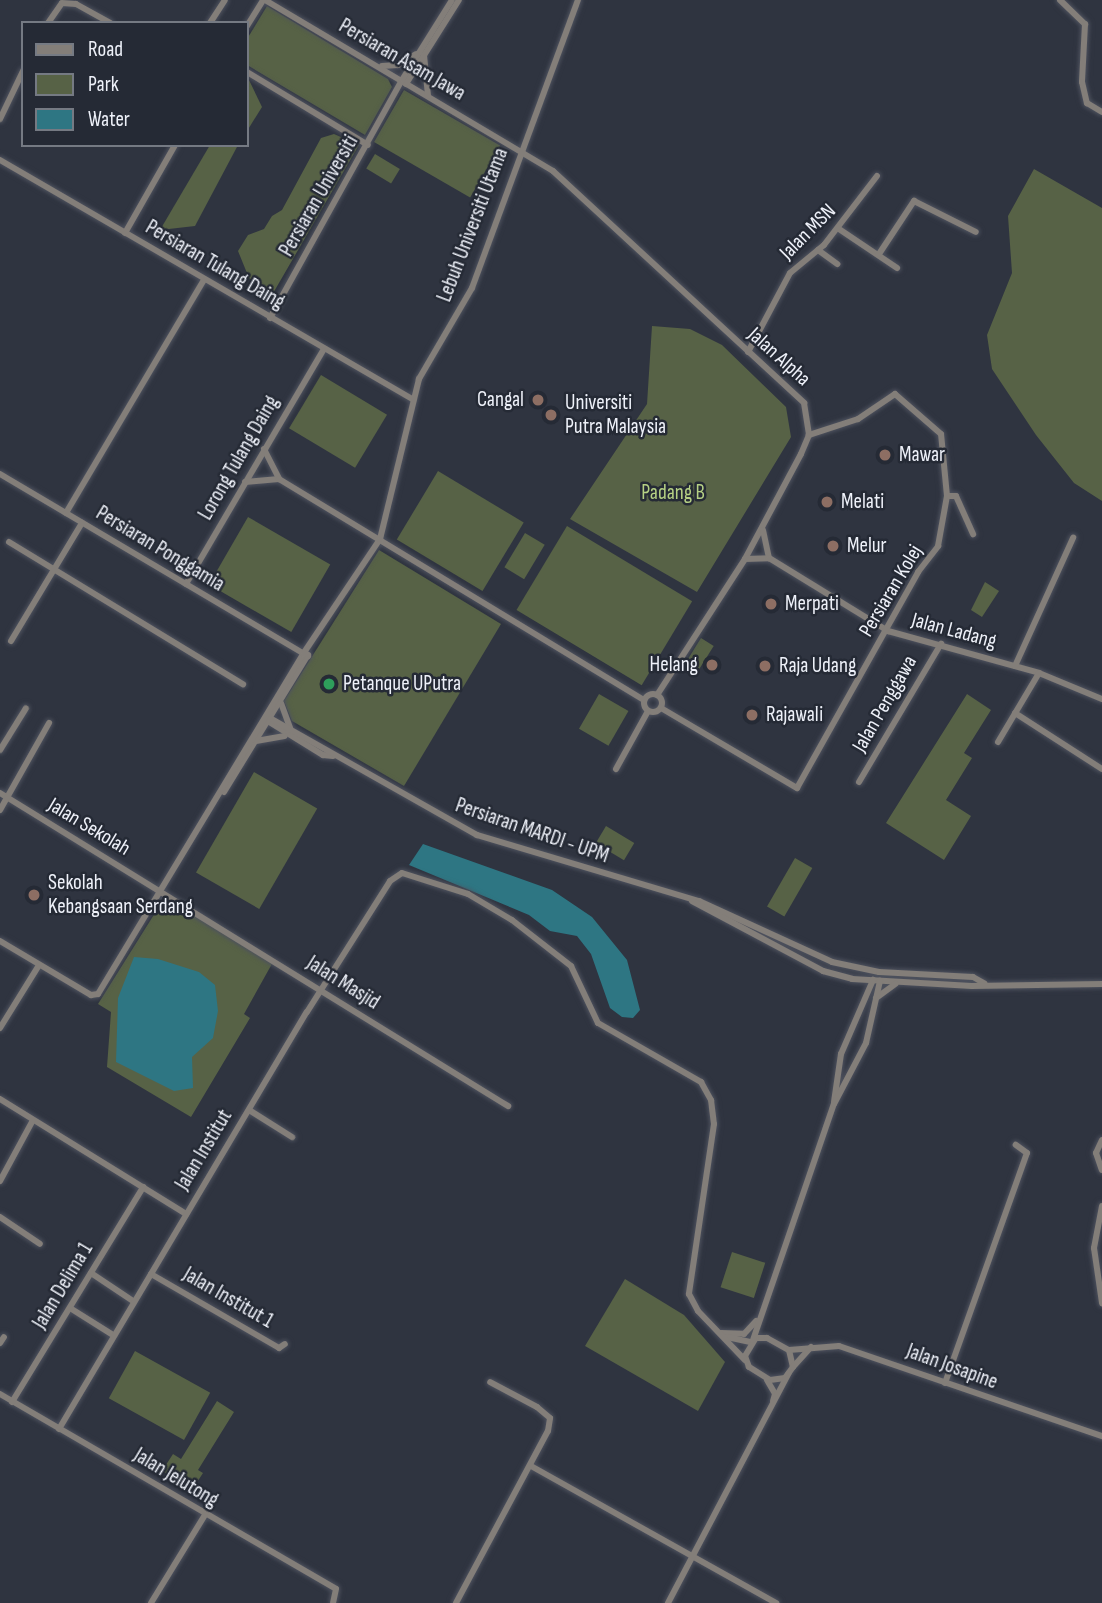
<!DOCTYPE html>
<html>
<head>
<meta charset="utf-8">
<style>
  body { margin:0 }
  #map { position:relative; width:1102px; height:1603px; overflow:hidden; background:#2f3440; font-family:"Sofia Sans Condensed",sans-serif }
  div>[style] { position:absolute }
  .green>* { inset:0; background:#576246; transform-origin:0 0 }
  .water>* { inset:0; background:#2e7683 }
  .roads { filter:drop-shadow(0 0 2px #4e525e) drop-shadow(0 0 2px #4e525e) }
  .minor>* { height:6px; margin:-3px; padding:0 3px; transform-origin:3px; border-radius:3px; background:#837e79 }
  .minor>.ring { margin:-3px; padding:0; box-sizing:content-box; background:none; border:6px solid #837e79; border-radius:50% }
  .dots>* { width:19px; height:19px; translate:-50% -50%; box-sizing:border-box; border:4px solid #252a35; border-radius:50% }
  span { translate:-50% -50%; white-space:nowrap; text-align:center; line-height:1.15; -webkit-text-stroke:5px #252a35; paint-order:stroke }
  .street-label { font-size:21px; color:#eef1f9 }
  .poi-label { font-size:21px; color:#eef1f9 }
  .right { translate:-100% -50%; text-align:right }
  .left { translate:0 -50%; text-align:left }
  .park-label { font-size:21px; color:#b5d084 }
  .legend { position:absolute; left:21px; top:21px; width:228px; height:126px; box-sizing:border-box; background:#252a35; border:2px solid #757a83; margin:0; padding:9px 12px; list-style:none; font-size:21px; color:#eef1f9 }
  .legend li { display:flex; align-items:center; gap:14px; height:35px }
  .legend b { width:35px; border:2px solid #757a83 }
</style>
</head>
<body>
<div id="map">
  <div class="green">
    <div style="clip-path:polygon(267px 6px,388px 79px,392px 87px,365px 135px,247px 65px,247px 39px)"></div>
    <div style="clip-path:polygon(249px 80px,262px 107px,247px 131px,247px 83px)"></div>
    <div style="left:404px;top:90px;width:111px;height:60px;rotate:30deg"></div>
    <div style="clip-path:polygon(334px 134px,359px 145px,272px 295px,249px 278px,238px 251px,248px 235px,264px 229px,272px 216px,282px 210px,321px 138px)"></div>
    <div style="clip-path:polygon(210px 145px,238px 145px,195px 226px,160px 230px)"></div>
    <div style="left:375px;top:154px;width:29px;height:17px;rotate:31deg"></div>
    <div style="clip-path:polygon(1034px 169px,1102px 208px,1102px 501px,1074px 483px,1036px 435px,992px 369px,987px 335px,1012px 273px,1008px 216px)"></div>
    <div style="clip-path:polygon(652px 326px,690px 329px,722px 345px,786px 407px,791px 437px,697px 592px,570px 519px,647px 404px)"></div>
    <div style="left:321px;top:375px;width:77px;height:62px;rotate:31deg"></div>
    <div style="left:438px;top:471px;width:100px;height:80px;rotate:31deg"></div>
    <div style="left:248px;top:517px;width:95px;height:78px;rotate:30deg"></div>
    <div style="left:567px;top:526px;width:146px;height:98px;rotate:31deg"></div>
    <div style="left:525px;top:533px;width:23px;height:40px;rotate:31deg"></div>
    <div style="clip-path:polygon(379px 550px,501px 624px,404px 786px,292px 721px,284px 701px)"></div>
    <div style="clip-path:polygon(985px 582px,999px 591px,982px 617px,971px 610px)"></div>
    <div style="left:701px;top:638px;width:15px;height:27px;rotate:32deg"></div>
    <div style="left:599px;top:694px;width:34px;height:40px;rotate:30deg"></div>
    <div style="clip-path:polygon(967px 694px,991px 710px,964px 753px,972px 758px,946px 800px,971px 816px,944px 860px,886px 823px)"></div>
    <div style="left:254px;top:772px;width:73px;height:116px;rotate:30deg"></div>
    <div style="left:606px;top:826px;width:33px;height:20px;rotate:31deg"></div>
    <div style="left:795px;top:858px;width:20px;height:56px;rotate:30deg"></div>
    <div style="clip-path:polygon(165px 897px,273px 962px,244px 1014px,250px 1018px,191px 1117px,107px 1067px,111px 1012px,98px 1004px)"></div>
    <div style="left:732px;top:1252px;width:35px;height:37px;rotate:18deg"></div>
    <div style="clip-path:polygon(625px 1279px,684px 1315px,725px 1362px,698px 1411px,585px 1346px)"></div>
    <div style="left:135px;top:1351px;width:86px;height:54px;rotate:29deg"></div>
    <div style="clip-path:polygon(217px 1401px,234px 1412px,198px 1470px,203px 1473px,192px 1490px,162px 1471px,173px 1454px,181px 1459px)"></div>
  </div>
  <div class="water">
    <div style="clip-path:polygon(423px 844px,552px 890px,592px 917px,627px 960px,640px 1010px,633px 1018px,622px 1017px,610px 1008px,591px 954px,577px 936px,550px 931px,529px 915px,409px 865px)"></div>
    <div style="clip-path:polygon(134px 957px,158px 959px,199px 972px,215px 985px,218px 1011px,213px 1038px,192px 1057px,193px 1088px,174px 1091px,116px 1062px,118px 998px)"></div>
  </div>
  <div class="roads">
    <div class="minor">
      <div style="left:265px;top:0;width:335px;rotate:30.7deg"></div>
      <div style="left:553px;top:171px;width:342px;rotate:42.7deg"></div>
      <div style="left:804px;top:403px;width:32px;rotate:81deg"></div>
      <div style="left:809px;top:435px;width:21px;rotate:113deg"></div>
      <div style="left:801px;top:454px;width:119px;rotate:118.1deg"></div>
      <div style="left:745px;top:559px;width:162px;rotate:122.9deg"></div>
      <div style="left:1060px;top:0;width:35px;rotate:44deg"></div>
      <div style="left:1085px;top:24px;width:58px;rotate:93deg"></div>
      <div style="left:1082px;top:82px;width:22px;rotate:77deg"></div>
      <div style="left:1087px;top:103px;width:17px;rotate:31deg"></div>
      <div style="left:48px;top:23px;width:24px;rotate:-55deg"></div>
      <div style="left:62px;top:3px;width:14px;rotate:4deg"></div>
      <div style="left:76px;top:4px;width:39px;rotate:29deg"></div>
      <div style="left:210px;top:23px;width:27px;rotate:-57deg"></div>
      <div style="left:247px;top:26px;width:31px;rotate:-58deg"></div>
      <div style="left:424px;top:55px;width:41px;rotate:84.4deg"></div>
      <div style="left:382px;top:66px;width:16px;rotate:-4deg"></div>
      <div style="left:398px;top:65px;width:21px;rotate:-31deg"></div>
      <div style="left:247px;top:72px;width:141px;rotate:31.1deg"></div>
      <div style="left:406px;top:84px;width:99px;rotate:-57.8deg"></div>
      <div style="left:0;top:119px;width:53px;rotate:-64.4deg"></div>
      <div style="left:0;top:160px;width:477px;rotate:30.1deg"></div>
      <div style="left:839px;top:229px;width:70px;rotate:33.9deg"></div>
      <div style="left:125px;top:233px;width:101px;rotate:-60.4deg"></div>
      <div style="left:818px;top:250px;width:24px;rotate:36deg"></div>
      <div style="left:879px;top:254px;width:64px;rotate:-56.6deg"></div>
      <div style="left:914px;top:201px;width:69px;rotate:26.6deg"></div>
      <div style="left:270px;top:318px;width:272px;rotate:-61deg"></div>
      <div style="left:402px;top:80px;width:94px;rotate:-58deg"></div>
      <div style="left:748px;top:352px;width:89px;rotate:-62deg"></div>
      <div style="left:790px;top:273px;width:44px;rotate:-39.5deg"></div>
      <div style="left:824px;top:245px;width:87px;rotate:-52.5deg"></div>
      <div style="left:264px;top:449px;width:34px;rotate:63deg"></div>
      <div style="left:0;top:474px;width:358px;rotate:30.6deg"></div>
      <div style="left:245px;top:482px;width:34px;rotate:-5deg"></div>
      <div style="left:279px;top:479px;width:427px;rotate:31.2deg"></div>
      <div style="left:947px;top:496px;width:9px"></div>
      <div style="left:956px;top:496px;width:42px;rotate:65.9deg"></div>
      <div style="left:66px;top:513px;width:271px;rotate:-59.4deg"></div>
      <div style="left:763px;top:530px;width:29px;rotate:78deg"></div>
      <div style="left:9px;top:542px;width:274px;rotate:31.3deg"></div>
      <div style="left:745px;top:559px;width:24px;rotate:-2deg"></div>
      <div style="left:769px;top:558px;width:140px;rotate:31.5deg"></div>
      <div style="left:888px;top:631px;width:157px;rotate:15.5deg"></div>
      <div style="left:1039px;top:673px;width:68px;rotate:22.4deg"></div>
      <div style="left:186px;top:584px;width:273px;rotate:-59.6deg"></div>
      <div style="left:11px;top:641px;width:138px;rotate:-59deg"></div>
      <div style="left:1015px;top:666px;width:141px;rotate:-65.6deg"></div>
      <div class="ring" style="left:644px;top:694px;width:12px;height:12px"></div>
      <div style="left:281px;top:703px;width:27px;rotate:70deg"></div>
      <div style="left:661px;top:708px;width:158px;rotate:30.5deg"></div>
      <div style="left:797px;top:788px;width:248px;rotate:-60.7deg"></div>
      <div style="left:918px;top:572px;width:33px;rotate:-52deg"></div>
      <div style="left:938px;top:546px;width:51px;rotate:-79.8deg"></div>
      <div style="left:947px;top:496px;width:62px;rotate:-95.5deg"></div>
      <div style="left:941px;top:434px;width:61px;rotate:-139deg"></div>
      <div style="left:895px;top:394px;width:45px;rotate:146deg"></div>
      <div style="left:858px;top:419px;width:52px;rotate:161.9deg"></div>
      <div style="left:1015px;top:713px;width:103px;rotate:32.8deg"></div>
      <div style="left:266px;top:720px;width:67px;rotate:31.6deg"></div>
      <div style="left:323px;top:755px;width:10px;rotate:6deg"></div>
      <div style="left:263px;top:725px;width:10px;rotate:-45deg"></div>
      <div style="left:270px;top:718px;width:238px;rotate:29.5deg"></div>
      <div style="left:477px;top:835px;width:232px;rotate:16.6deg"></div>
      <div style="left:699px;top:901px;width:146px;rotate:24.6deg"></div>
      <div style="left:832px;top:962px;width:48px;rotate:12deg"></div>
      <div style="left:879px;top:972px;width:94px;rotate:3deg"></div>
      <div style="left:973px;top:977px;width:13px;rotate:29deg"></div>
      <div style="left:256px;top:741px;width:29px;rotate:-10deg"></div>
      <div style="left:998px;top:742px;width:80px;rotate:-59.3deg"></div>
      <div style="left:0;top:750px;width:49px;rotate:-58.2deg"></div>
      <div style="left:616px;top:769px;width:66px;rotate:-61.1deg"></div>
      <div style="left:859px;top:782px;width:161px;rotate:-59.3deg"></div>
      <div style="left:224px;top:792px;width:161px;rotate:-58.5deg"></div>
      <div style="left:0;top:793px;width:597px;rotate:31.64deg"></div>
      <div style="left:0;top:810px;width:100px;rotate:-60.6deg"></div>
      <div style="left:692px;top:901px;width:149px;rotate:28.1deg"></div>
      <div style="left:823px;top:971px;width:30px;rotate:15deg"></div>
      <div style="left:852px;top:979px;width:120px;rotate:3.3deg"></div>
      <div style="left:972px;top:986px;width:130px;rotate:-0.9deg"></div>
      <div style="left:0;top:941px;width:106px;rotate:30.7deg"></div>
      <div style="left:91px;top:995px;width:7px;rotate:-8deg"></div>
      <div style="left:98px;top:994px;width:397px;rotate:-58.9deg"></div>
      <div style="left:303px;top:654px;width:138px;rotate:-56.2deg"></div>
      <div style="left:380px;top:539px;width:165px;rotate:-76.3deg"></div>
      <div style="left:419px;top:379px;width:105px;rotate:-59.8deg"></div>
      <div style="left:472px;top:288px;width:307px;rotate:-69.8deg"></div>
      <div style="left:876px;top:998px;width:24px;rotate:-36deg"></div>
      <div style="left:0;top:1028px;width:74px;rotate:-58.2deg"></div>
      <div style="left:0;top:1099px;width:219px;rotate:31.7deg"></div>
      <div style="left:834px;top:1102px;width:49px;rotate:-81.7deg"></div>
      <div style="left:841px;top:1054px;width:81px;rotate:-66.6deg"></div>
      <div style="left:249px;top:1110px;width:51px;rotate:32.1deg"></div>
      <div style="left:1102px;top:1140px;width:14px;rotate:115deg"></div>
      <div style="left:1096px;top:1153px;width:18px;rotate:71deg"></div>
      <div style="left:0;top:1181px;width:69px;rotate:-61.6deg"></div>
      <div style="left:1102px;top:1206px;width:43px;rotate:100.8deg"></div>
      <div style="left:1094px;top:1248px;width:56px;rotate:81.7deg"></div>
      <div style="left:0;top:1217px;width:48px;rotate:34deg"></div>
      <div style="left:91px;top:1273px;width:50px;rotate:33.7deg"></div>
      <div style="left:151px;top:1274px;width:148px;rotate:30deg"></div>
      <div style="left:279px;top:1348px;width:7px;rotate:-34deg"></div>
      <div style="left:70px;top:1308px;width:51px;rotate:32.1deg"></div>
      <div style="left:721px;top:1333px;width:23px;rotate:2deg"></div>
      <div style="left:744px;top:1334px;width:18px;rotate:-47deg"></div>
      <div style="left:727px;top:1337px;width:25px;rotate:12deg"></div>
      <div style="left:756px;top:1338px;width:11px"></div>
      <div style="left:767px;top:1338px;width:25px;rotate:29deg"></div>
      <div style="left:789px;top:1350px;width:17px;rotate:77deg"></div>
      <div style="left:793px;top:1367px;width:14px;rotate:126deg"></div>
      <div style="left:785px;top:1378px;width:15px;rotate:172deg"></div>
      <div style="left:770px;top:1380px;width:25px;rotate:-148deg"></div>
      <div style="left:749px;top:1367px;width:12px;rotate:-110deg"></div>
      <div style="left:745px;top:1356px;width:21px;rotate:-59deg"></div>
      <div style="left:753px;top:1340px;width:250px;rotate:-71.1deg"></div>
      <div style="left:834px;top:1104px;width:69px;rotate:-62.3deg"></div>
      <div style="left:866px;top:1043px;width:64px;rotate:-77.3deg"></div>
      <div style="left:0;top:1343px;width:7px;rotate:-56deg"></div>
      <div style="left:789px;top:1350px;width:50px;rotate:-4.6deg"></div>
      <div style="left:839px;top:1346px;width:278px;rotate:18.9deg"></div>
      <div style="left:793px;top:1367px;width:27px;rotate:-48deg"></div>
      <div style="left:767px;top:1380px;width:16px;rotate:60deg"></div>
      <div style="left:775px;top:1394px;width:7px;rotate:106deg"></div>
      <div style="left:945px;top:1383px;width:244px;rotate:-70.4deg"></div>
      <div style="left:1027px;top:1153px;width:14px;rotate:-144deg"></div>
      <div style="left:0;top:1394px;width:388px;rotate:30.1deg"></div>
      <div style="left:336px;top:1589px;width:14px;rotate:102deg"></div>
      <div style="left:12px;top:1402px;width:252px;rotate:-58.6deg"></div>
      <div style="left:59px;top:1429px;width:485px;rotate:-59.3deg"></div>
      <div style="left:307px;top:1012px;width:155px;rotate:-57.6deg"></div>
      <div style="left:390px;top:881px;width:14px;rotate:-34deg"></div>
      <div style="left:402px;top:873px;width:69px;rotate:17.7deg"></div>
      <div style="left:468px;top:894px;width:51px;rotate:30.6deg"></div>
      <div style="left:512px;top:920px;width:75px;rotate:37.9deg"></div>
      <div style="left:571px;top:966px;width:63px;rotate:64.7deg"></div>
      <div style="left:598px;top:1023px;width:119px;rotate:29.8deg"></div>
      <div style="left:701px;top:1082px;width:21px;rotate:61deg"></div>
      <div style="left:711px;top:1100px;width:24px;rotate:83deg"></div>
      <div style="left:714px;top:1124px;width:172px;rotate:98.4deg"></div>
      <div style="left:689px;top:1294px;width:19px;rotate:62deg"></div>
      <div style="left:698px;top:1311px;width:68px;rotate:46.2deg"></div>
      <div style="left:531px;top:1466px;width:281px;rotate:29.2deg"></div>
      <div style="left:151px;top:1603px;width:103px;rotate:-58.5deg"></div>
      <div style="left:456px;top:1603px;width:195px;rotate:-61.9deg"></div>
      <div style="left:548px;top:1431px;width:13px;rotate:-81deg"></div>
      <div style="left:550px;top:1418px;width:17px;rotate:-140deg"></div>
      <div style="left:537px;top:1407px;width:53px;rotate:-152deg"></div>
      <div style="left:668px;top:1603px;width:260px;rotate:-62.3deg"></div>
    </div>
  </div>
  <div class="dots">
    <div style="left:538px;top:400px;background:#8d6e63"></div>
    <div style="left:551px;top:415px;background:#8d6e63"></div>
    <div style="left:885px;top:455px;background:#8d6e63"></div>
    <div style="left:827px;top:502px;background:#8d6e63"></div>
    <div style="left:833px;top:546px;background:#8d6e63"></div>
    <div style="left:771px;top:604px;background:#8d6e63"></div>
    <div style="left:712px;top:665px;background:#8d6e63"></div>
    <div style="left:765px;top:666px;background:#8d6e63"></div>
    <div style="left:329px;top:684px;background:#2e9e5b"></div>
    <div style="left:752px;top:715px;background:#8d6e63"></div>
    <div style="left:34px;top:895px;background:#8d6e63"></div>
  </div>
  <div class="street-label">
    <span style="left:402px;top:60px;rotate:30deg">Persiaran Asam Jawa</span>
    <span style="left:319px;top:196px;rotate:-60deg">Persiaran Universiti</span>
    <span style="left:473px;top:225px;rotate:-69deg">Lebuh Universiti Utama</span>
    <span style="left:808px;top:232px;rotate:-45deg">Jalan MSN</span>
    <span style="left:215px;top:265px;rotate:30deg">Persiaran Tulang Daing</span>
    <span style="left:779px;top:357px;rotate:42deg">Jalan Alpha</span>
    <span style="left:239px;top:458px;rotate:-60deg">Lorong Tulang Daing</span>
    <span style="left:160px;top:549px;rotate:31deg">Persiaran Ponggamia</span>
    <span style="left:891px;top:591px;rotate:-59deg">Persiaran Kolej</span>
    <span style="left:954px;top:631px;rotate:15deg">Jalan Ladang</span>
    <span style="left:885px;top:704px;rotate:-60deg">Jalan Penggawa</span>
    <span style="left:89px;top:827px;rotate:31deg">Jalan Sekolah</span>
    <span style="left:532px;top:831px;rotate:19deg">Persiaran MARDI - UPM</span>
    <span style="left:343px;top:983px;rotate:32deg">Jalan Masjid</span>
    <span style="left:204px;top:1150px;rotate:-59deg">Jalan Institut</span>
    <span style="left:63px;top:1286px;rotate:-59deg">Jalan Delima 1</span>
    <span style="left:228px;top:1298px;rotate:30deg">Jalan Institut 1</span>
    <span style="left:952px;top:1367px;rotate:20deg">Jalan Josapine</span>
    <span style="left:176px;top:1478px;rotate:31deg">Jalan Jelutong</span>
  </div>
  <div class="poi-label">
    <span class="right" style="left:524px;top:400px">Cangal</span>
    <span class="left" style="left:565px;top:415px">Universiti<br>Putra Malaysia</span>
    <span class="left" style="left:899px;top:455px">Mawar</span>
    <span class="left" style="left:841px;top:502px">Melati</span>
    <span class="left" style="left:847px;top:546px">Melur</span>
    <span class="left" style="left:785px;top:604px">Merpati</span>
    <span class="right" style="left:698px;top:665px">Helang</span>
    <span class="left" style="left:779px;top:666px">Raja Udang</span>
    <span class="left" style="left:343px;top:684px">Petanque UPutra</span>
    <span class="left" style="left:766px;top:715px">Rajawali</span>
    <span class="left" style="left:48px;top:895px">Sekolah<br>Kebangsaan Serdang</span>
  </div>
  <div class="park-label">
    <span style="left:673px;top:493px">Padang B</span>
  </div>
  <ul class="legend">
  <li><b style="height:9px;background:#837e79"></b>Road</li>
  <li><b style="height:19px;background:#576246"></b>Park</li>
  <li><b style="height:19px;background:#2e7683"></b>Water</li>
  </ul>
</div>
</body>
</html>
